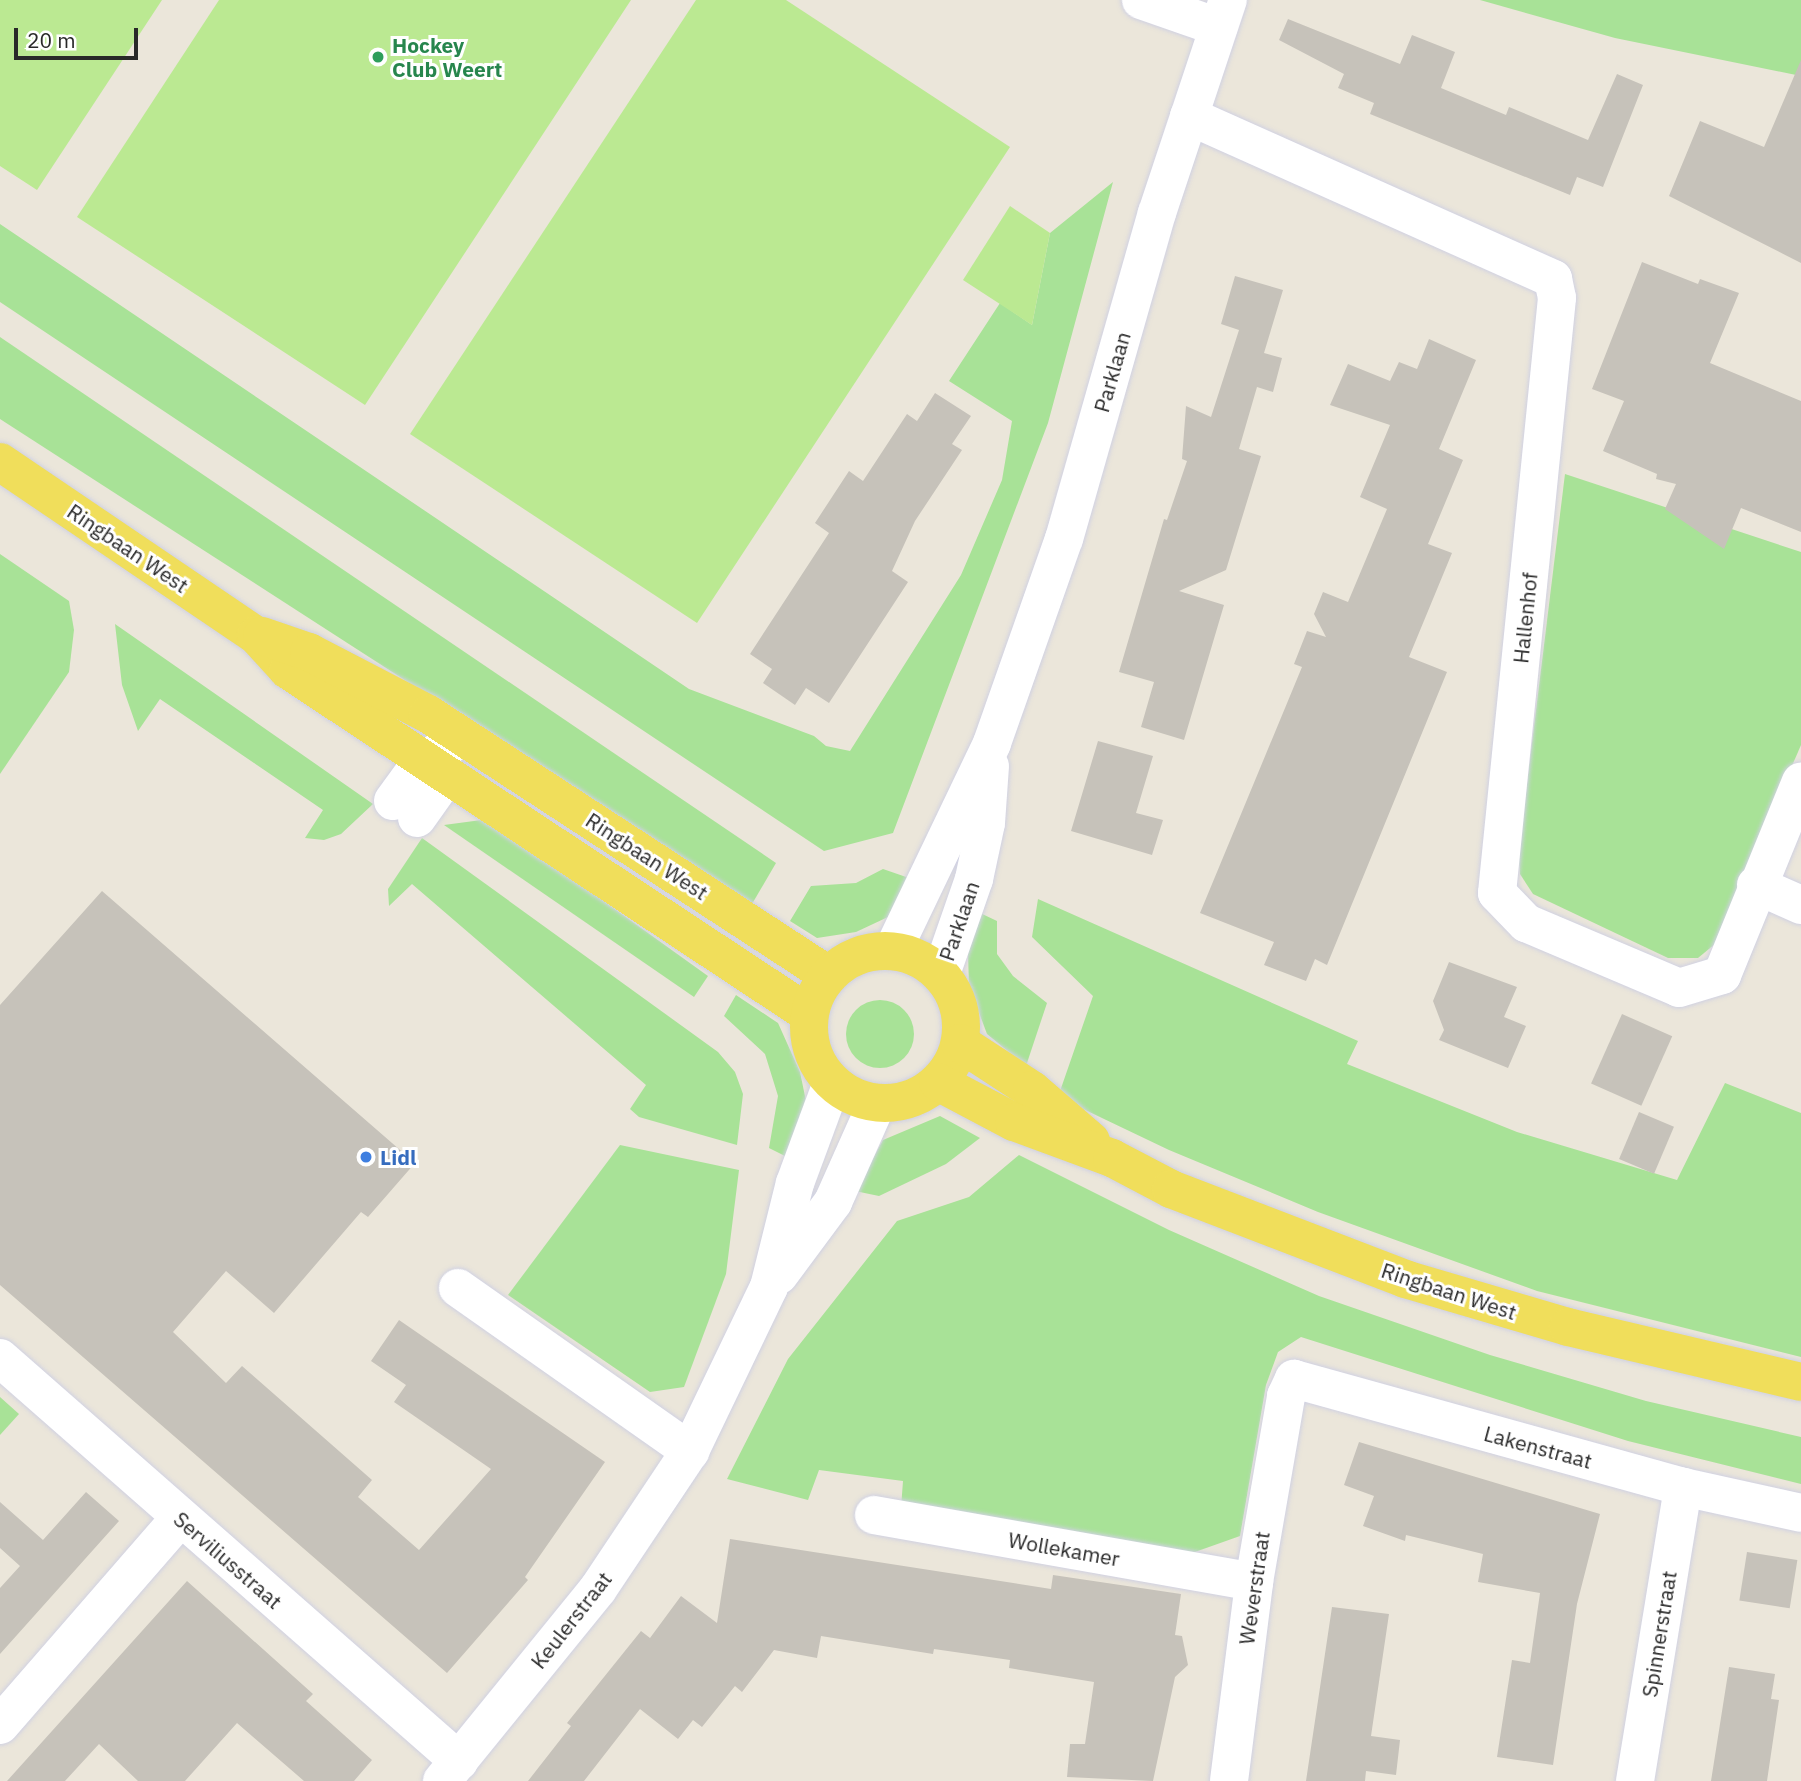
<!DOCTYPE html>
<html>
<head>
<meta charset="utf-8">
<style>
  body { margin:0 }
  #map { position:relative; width:1801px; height:1781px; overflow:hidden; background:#ebe6da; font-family:"IBM Plex Sans",sans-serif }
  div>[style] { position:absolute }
  .green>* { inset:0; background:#a8e297 }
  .round { border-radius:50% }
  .pitch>* { inset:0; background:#bbe992 }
  .building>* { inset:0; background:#c6c2ba; transform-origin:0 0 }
  .roads { filter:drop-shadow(0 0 2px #d0d1e2) drop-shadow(0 0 2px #d0d1e2) }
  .minor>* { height:38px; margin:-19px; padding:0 19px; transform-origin:19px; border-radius:19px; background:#fff }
  .tertiary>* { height:38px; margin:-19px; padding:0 19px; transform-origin:19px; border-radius:19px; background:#fff }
  .primary>* { height:38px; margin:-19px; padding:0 19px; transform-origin:19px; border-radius:19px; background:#f0de5b }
  .primary>.ring { margin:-19px; padding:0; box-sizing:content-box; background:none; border:38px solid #f0de5b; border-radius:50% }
  .dots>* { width:19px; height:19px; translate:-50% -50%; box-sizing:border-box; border:4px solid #fff; border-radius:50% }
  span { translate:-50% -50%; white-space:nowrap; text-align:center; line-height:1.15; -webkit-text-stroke:6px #fff; paint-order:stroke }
  .leisure-label { font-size:21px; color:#27864d; font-weight:700 }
  .left { translate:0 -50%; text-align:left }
  .street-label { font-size:21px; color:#292929 }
  .shop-label { font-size:21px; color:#366cbe; font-weight:700 }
  .scale { position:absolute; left:14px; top:28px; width:124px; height:32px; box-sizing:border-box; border:4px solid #292929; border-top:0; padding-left:9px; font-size:21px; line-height:24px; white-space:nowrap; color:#292929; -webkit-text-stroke:5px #fff; paint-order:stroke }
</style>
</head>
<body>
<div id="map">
  <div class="green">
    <div style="clip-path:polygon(1480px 0,1801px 0,1801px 76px,1615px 38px)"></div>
    <div style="clip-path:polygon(1113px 182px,1048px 423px,893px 833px,824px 851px,0 302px,0 224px,689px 689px,814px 736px,826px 746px,850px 751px,961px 575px,1002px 480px,1012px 421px,949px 381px,1000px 303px,1032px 325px,1050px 233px)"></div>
    <div style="clip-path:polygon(0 337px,776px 863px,752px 904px,0 419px)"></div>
    <div style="clip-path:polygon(1565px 474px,1801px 552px,1801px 745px,1715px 944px,1698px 958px,1668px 958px,1533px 894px,1520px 874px,1519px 849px)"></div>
    <div style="clip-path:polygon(0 554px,69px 601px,74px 630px,69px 672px,0 774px)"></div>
    <div style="clip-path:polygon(115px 624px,373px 804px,341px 834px,324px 840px,305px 838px,323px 810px,160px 699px,138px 731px,122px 685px)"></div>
    <div style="clip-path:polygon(489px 819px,708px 976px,694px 997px,444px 825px)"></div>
    <div style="clip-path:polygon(422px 838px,718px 1052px,735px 1072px,743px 1094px,737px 1145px,639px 1117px,630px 1109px,646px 1085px,412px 884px,389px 906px,388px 889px)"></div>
    <div style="clip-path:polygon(883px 869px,909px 878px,888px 917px,856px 932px,817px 938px,790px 921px,811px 886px,856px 883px)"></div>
    <div style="clip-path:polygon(1038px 899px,1358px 1041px,1347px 1064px,1517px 1132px,1677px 1180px,1725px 1083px,1801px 1113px,1801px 1357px,1537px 1291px,1318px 1212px,1169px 1150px,1058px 1097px,1093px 996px,1032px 937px)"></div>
    <div style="clip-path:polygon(978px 912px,997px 921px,997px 954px,1013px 976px,1047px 1003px,1026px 1066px,987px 1034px,969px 986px,968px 954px)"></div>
    <div style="clip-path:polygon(736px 995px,778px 1023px,800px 1072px,807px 1106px,789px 1158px,769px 1148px,778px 1096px,765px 1054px,724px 1016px)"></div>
    <div class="round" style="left:846px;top:1000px;width:68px;height:68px"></div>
    <div style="clip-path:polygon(940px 1116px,980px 1138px,946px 1164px,879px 1196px,855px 1191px,883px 1140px)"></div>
    <div style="clip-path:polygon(620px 1145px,739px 1170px,726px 1274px,684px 1387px,650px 1392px,508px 1295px)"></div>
    <div style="clip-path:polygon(1019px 1155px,1169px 1230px,1319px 1296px,1490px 1355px,1646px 1401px,1801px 1437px,1801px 1484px,1628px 1441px,1301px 1337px,1278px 1352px,1266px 1385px,1240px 1536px,1178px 1558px,901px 1508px,903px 1481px,819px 1470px,808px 1500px,727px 1479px,788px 1359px,897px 1221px,969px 1197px)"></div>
    <div style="clip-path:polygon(0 1397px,19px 1414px,0 1435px)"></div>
  </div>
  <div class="pitch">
    <div style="clip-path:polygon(0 0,162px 0,37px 190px,0 166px)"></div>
    <div style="clip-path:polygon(219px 0,631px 0,365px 405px,77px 217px)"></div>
    <div style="clip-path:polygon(696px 0,786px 0,1010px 147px,697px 623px,410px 434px)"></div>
    <div style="clip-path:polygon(1010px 206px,1050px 233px,1032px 325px,963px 280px)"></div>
  </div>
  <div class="building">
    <div style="clip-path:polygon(1288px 19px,1400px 64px,1412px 35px,1455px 52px,1441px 88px,1506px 115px,1509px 107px,1588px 140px,1617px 74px,1643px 85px,1603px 187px,1577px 177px,1570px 195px,1370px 114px,1374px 103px,1338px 88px,1344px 74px,1279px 40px)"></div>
    <div style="clip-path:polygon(1801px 60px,1801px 263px,1669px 196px,1700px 121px,1764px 147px)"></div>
    <div style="clip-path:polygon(1642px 262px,1698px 284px,1700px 279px,1739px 293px,1710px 363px,1801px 401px,1801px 532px,1741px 508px,1724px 549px,1665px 509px,1676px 484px,1656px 479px,1657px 474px,1603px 451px,1624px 401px,1592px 389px)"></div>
    <div style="clip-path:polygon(1235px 276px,1283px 290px,1264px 353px,1282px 358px,1273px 392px,1257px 387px,1239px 449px,1261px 456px,1226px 570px,1179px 591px,1224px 605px,1184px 740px,1141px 727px,1154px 682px,1119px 672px,1164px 519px,1167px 520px,1187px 461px,1182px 459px,1186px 406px,1211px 417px,1239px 330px,1221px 324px)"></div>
    <div style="clip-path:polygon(1429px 339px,1476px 360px,1439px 449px,1463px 460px,1428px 544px,1452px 553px,1409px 657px,1447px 672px,1327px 965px,1315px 959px,1306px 981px,1264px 965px,1274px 942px,1200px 913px,1302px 667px,1294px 664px,1307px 631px,1326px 637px,1314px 614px,1323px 592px,1348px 602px,1387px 509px,1360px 497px,1390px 425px,1330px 405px,1348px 364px,1390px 381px,1399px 362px,1417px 369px)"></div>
    <div style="clip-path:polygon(935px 393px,971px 416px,952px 444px,962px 450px,915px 521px,892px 571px,908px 582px,829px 703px,806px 688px,795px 705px,763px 683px,772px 669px,750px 654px,829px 533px,815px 523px,849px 471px,863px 481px,907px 414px,917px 421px)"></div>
    <div style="clip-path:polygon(1098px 741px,1153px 756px,1136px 813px,1163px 820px,1152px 855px,1071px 831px)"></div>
    <div style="clip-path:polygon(102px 891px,415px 1163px,368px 1217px,361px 1212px,274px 1313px,226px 1271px,173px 1332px,226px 1383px,242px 1366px,372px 1480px,358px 1497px,419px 1550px,491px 1469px,394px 1402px,406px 1385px,371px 1361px,399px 1320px,605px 1462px,525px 1577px,528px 1580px,447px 1673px,0 1285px,0 1005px)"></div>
    <div style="clip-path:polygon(1449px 962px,1517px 987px,1504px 1017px,1526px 1026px,1508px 1068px,1439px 1040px,1444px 1030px,1433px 1001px)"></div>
    <div style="left:1622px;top:1014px;width:55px;height:76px;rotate:24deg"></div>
    <div style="left:1639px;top:1112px;width:38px;height:51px;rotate:23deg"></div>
    <div style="clip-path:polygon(1359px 1442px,1600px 1514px,1577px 1604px,1553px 1765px,1497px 1757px,1512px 1660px,1530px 1663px,1540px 1593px,1478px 1582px,1483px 1554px,1406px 1535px,1405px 1541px,1363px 1526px,1374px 1496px,1344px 1485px)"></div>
    <div style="clip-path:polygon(86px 1492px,119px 1521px,0 1654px,0 1588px,20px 1566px,0 1548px,0 1502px,43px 1540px)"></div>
    <div style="clip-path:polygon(730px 1539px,1051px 1589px,1053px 1575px,1181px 1594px,1175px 1635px,1182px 1636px,1188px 1665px,1175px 1677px,1153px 1781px,1067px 1777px,1070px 1744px,1085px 1744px,1094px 1682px,1009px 1668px,1010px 1660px,934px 1649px,933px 1654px,821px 1636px,817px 1658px,774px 1650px,742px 1692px,735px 1686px,702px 1727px,693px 1720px,678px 1739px,640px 1709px,584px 1781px,528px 1781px,571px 1726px,567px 1723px,641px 1631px,650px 1638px,681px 1596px,717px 1623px)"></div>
    <div style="left:1747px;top:1552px;width:51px;height:49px;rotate:9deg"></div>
    <div style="clip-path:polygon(187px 1581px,313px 1694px,306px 1701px,372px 1760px,354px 1781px,304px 1781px,237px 1723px,185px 1781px,138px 1781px,99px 1744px,65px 1781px,7px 1781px)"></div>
    <div style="clip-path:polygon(1332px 1607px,1389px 1614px,1371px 1736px,1400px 1740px,1396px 1775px,1366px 1771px,1365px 1781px,1306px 1781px)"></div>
    <div style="clip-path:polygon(1729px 1667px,1775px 1674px,1771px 1699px,1779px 1700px,1767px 1781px,1711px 1781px)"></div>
  </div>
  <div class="roads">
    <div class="minor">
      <div style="left:1141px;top:0;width:82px;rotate:19.3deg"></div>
      <div style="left:1189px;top:116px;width:399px;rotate:24.1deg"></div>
      <div style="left:1553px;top:279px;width:19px;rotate:78deg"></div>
      <div style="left:1557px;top:298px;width:598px;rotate:95.76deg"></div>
      <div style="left:1497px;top:893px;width:42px;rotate:46deg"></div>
      <div style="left:1526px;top:923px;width:166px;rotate:23deg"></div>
      <div style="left:1679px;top:988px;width:45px;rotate:-16.8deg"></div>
      <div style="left:1722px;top:975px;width:209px;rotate:-67.8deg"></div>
      <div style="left:393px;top:801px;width:49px;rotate:-54.1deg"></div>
      <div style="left:422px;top:761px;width:34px;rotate:-30deg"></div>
      <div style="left:417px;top:818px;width:50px;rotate:-54.7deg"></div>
      <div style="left:1756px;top:885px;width:49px;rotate:24deg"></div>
      <div style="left:458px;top:1288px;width:284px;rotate:35.1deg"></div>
      <div style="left:0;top:1358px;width:611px;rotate:41.28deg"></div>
      <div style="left:874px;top:1515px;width:386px;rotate:10deg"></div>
      <div style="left:0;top:1725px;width:274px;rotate:-49deg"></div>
      <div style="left:1229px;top:1781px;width:201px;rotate:-82.8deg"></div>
      <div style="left:1254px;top:1582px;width:189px;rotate:-80.2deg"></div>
      <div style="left:1286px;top:1396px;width:19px;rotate:-65deg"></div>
      <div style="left:1294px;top:1379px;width:404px;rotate:15.5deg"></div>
      <div style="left:1683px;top:1487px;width:121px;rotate:12.4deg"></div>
      <div style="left:1635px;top:1781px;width:298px;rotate:-80.7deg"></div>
    </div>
    <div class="tertiary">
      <div style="left:893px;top:950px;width:229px;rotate:-64.4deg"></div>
      <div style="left:992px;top:743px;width:216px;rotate:-70.6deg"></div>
      <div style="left:1064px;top:539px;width:339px;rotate:-74.1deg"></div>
      <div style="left:1157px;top:213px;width:225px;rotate:-71.6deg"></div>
      <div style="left:941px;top:974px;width:101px;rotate:-70.8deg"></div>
      <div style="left:974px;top:879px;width:57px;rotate:-77.9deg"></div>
      <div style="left:986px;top:823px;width:57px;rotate:-86deg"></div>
      <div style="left:779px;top:1275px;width:91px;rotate:-53.5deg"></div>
      <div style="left:833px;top:1202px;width:108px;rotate:-66deg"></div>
      <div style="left:442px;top:1781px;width:247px;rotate:-50.9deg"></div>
      <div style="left:598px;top:1589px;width:166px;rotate:-56.3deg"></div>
      <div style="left:690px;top:1451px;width:182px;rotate:-64.3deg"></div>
      <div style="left:769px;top:1287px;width:107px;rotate:-76deg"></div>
      <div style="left:795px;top:1183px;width:107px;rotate:-69.7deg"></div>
    </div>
    <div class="primary">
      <div style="left:0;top:462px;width:309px;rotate:34.1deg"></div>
      <div style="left:256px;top:635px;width:47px;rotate:47.6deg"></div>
      <div style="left:288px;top:670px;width:624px;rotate:33.44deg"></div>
      <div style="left:262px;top:636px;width:50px;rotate:18.8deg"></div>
      <div style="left:309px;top:652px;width:134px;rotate:27.5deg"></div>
      <div style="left:428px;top:714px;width:478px;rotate:33.1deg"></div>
      <div class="ring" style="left:809px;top:951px;width:114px;height:114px"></div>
      <div style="left:960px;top:1043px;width:86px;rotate:33.1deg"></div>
      <div style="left:1032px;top:1090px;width:78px;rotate:40.8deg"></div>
      <div style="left:938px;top:1082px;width:86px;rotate:27.8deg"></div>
      <div style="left:1014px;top:1122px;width:104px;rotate:20.2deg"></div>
      <div style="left:1112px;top:1158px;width:67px;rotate:27.7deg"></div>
      <div style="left:1171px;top:1189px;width:251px;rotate:21deg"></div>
      <div style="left:1405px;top:1279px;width:170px;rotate:16.4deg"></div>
      <div style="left:1568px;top:1327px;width:239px;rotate:13.3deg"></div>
    </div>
  </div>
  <div class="dots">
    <div style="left:378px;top:57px;background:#2e9e5b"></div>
    <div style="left:366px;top:1157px;background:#3f7fe0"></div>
  </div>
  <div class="leisure-label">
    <span class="left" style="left:392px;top:57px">Hockey<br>Club Weert</span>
  </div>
  <div class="street-label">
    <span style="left:1112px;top:372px;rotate:-74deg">Parklaan</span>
    <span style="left:128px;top:548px;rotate:34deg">Ringbaan West</span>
    <span style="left:1525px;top:618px;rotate:-84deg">Hallenhof</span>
    <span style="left:647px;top:856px;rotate:33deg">Ringbaan West</span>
    <span style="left:959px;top:921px;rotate:-71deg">Parklaan</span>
    <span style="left:1449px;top:1291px;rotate:18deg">Ringbaan West</span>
    <span style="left:1538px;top:1447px;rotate:15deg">Lakenstraat</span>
    <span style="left:1064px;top:1549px;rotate:10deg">Wollekamer</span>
    <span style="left:228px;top:1560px;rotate:41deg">Serviliusstraat</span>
    <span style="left:1254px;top:1588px;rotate:-82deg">Weverstraat</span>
    <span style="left:571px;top:1620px;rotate:-52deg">Keulerstraat</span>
    <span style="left:1659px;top:1634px;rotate:-81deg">Spinnerstraat</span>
  </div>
  <div class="shop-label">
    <span class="left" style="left:380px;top:1157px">Lidl</span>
  </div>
  <div class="scale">20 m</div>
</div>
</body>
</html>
